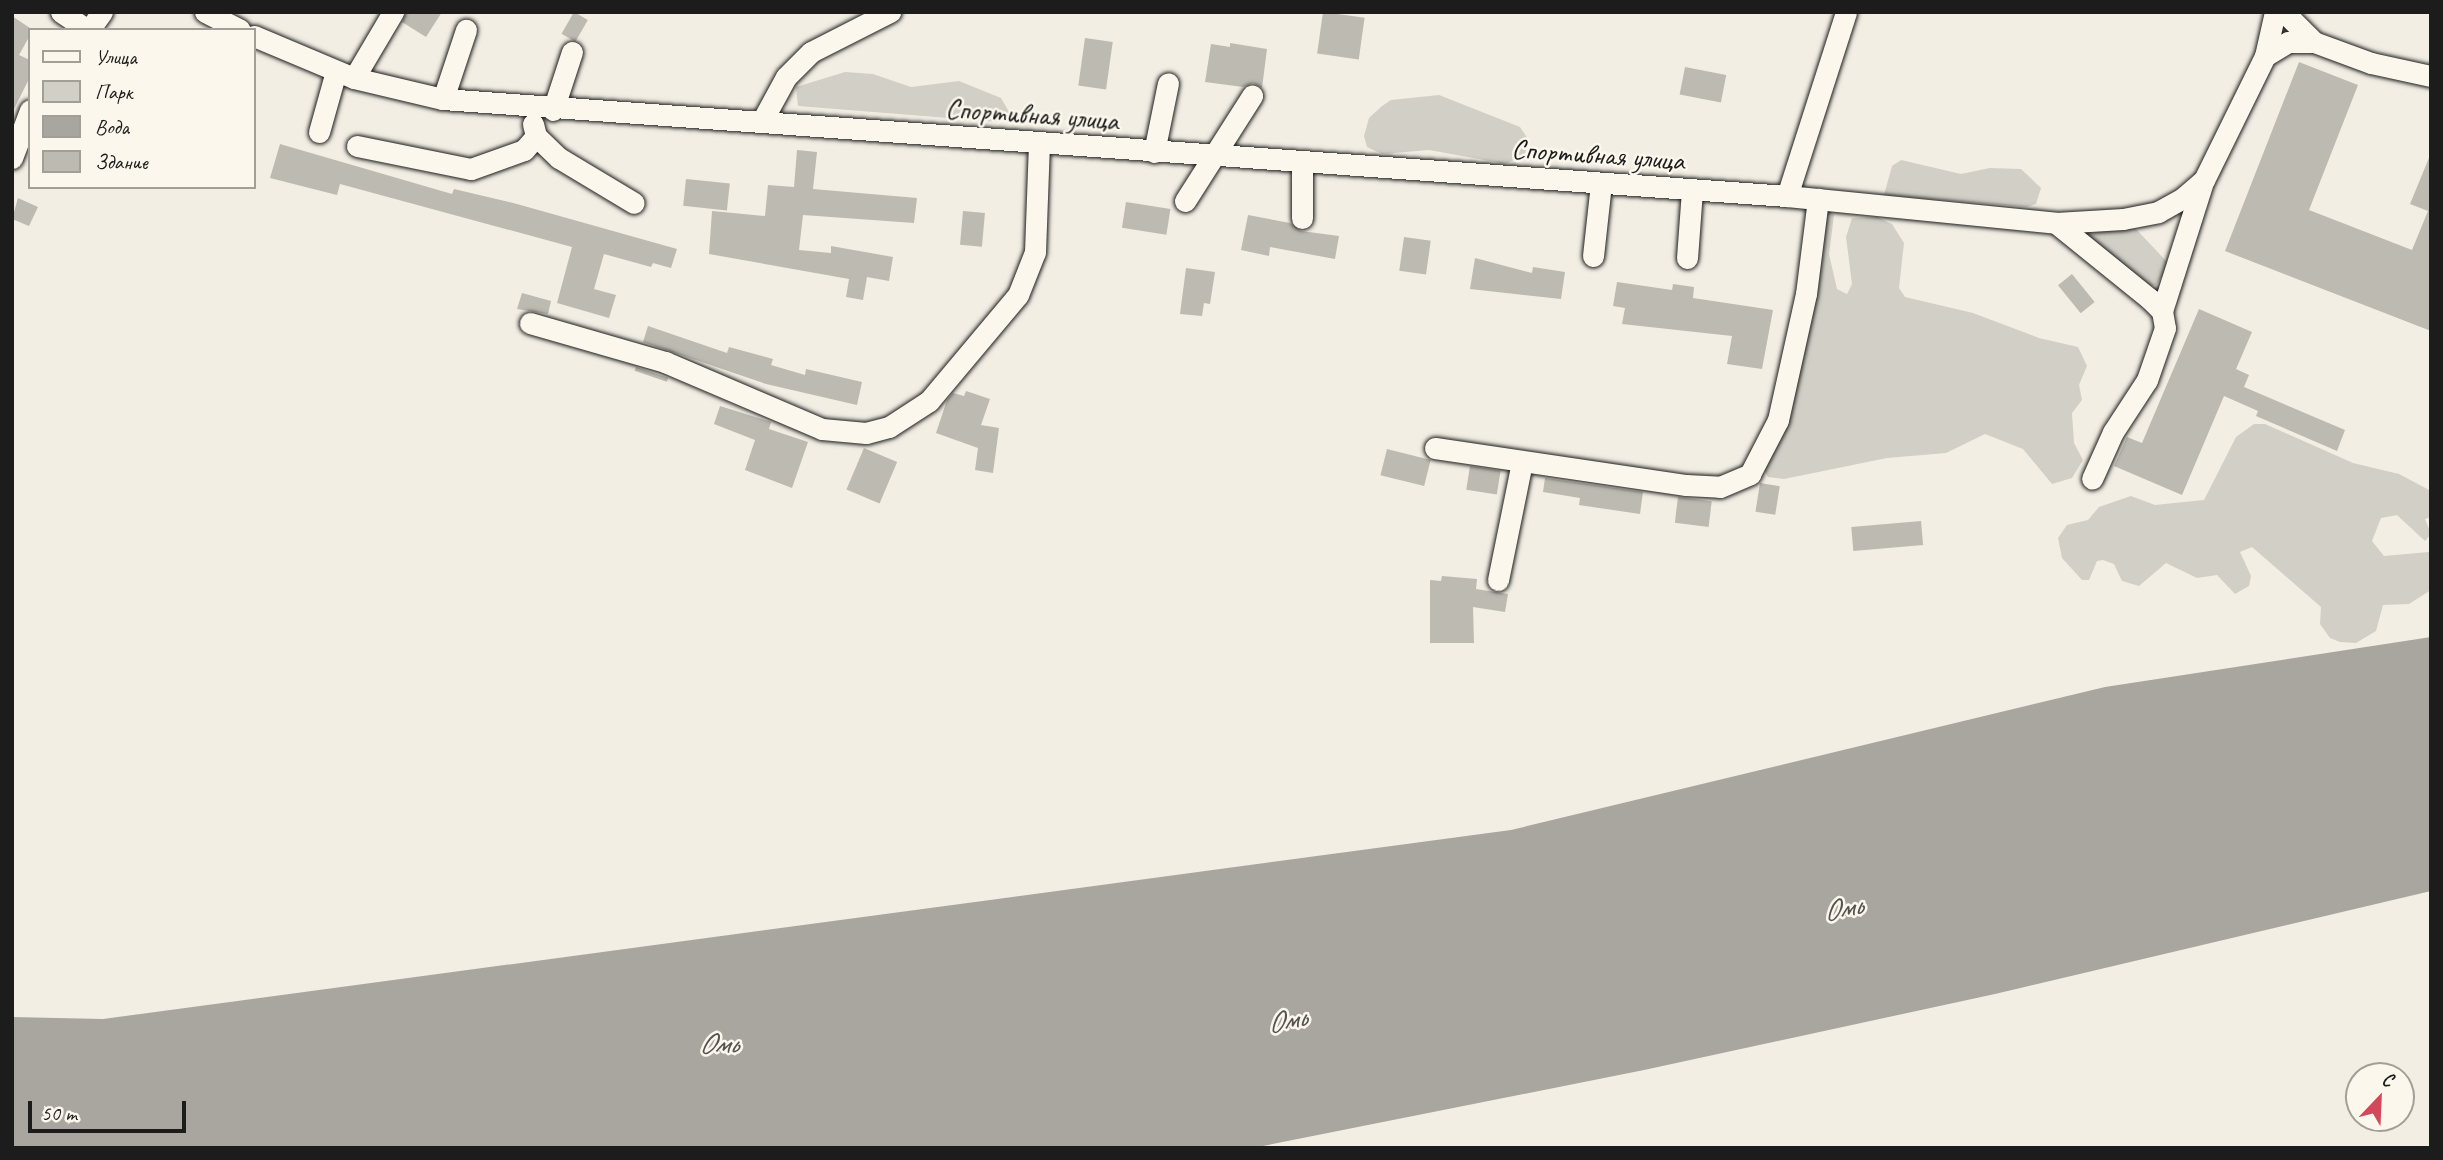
<!DOCTYPE html>
<html>
<head>
<meta charset="utf-8">
<style>
  body { margin:0 }
  #map { position:relative; width:2443px; height:1160px; overflow:hidden; background:#f2eee4; font-family:Caveat,sans-serif }
  div>[style] { position:absolute }
  .green>* { inset:0; background:#d2cfc6 }
  .water>* { inset:0; background:#a9a6a0 }
  .building>* { inset:0; background:#bdbab1; transform-origin:0 0 }
  .roads { filter:drop-shadow(0 0 2px #1c1c1c) drop-shadow(0 0 2px #1c1c1c) }
  .minor>* { height:21px; margin:-10.5px; padding:0 10.5px; transform-origin:10.5px; border-radius:10.5px; background:#fbf7ec }
  span { translate:-50% -50%; white-space:nowrap; text-align:center; line-height:1.15; -webkit-text-stroke:5px #fbf7ec; paint-order:stroke }
  .street-label { font-size:28px; color:#1c1c1c }
  .water-label { font-size:30px; color:#545351; font-style:italic }
  .frame { position:absolute; inset:0; border:14px solid #1c1c1c; pointer-events:none }
  .legend { position:absolute; left:28px; top:28px; width:228px; height:161px; box-sizing:border-box; background:#fbf7ec; border:2px solid #a29f99; margin:0; padding:9px 12px; list-style:none; font-size:21px; color:#1c1c1c }
  .legend li { display:flex; align-items:center; gap:14px; height:35px }
  .legend b { width:35px; border:2px solid #a29f99 }
  .north { position:absolute; left:2345px; top:1062px; width:70px; height:70px; box-sizing:border-box; background:#fbf7ec; border:2px solid #a29f99; border-radius:50%; rotate:23deg; font-size:19px; font-weight:700; line-height:28px; text-align:center; color:#1c1c1c }
  .north::after { content:''; display:block; margin:auto; width:24px; height:32px; background:#d1495b; clip-path:polygon(50% 0,100% 100%,50% 72%,0 100%) }
  .scale { position:absolute; left:28px; top:1101px; width:158px; height:32px; box-sizing:border-box; border:4px solid #1c1c1c; border-top:0; padding-left:9px; font-size:21px; line-height:24px; white-space:nowrap; color:#1c1c1c; -webkit-text-stroke:5px #fbf7ec; paint-order:stroke }
</style>
</head>
<body>
<div id="map">
  <div class="green">
    <div style="clip-path:polygon(845px 72px,873px 74px,911px 87px,959px 81px,1001px 98px,1009px 112px,999px 122px,798px 106px,796px 87px)"></div>
    <div style="clip-path:polygon(1439px 95px,1520px 127px,1528px 139px,1525px 154px,1506px 164px,1429px 150px,1382px 154px,1367px 147px,1364px 136px,1369px 118px,1382px 106px,1391px 100px)"></div>
    <div style="clip-path:polygon(1901px 160px,1961px 174px,1990px 168px,2021px 169px,2041px 188px,2036px 204px,2027px 207px,1884px 195px,1892px 166px)"></div>
    <div style="clip-path:polygon(1830px 211px,1834px 215px,1829px 254px,1837px 289px,1847px 294px,1852px 284px,1846px 237px,1852px 218px,1877px 217px,1892px 224px,1904px 243px,1899px 288px,1905px 297px,1973px 313px,2039px 338px,2078px 347px,2087px 366px,2079px 385px,2082px 400px,2072px 413px,2074px 443px,2083px 460px,2072px 478px,2052px 484px,2023px 449px,1985px 434px,1946px 453px,1887px 458px,1784px 479px,1768px 477px,1762px 467px,1826px 212px)"></div>
    <div style="clip-path:polygon(2136px 229px,2169px 264px,2156px 285px,2147px 286px,2087px 236px,2102px 230px)"></div>
    <div style="clip-path:polygon(2254px 424px,2265px 424px,2353px 463px,2399px 474px,2431px 491px,2431px 517px,2425px 519px,2431px 534px,2425px 541px,2397px 515px,2381px 518px,2372px 541px,2384px 556px,2429px 552px,2431px 590px,2409px 604px,2383px 605px,2376px 631px,2356px 643px,2340px 642px,2330px 638px,2320px 624px,2321px 607px,2252px 547px,2240px 552px,2251px 576px,2249px 586px,2235px 594px,2217px 575px,2197px 578px,2166px 563px,2139px 586px,2122px 581px,2114px 564px,2103px 560px,2097px 561px,2089px 580px,2082px 580px,2062px 558px,2058px 538px,2067px 525px,2088px 520px,2099px 507px,2131px 496px,2155px 505px,2204px 500px,2236px 437px)"></div>
  </div>
  <div class="water">
    <div style="clip-path:polygon(2431px 637px,2431px 891px,1995px 994px,1644px 1070px,1253px 1148px,12px 1148px,12px 1017px,103px 1019px,1511px 830px,2105px 687px)"></div>
  </div>
  <div class="building">
    <div style="clip-path:polygon(406px 12px,442px 12px,426px 37px,402px 22px)"></div>
    <div style="left:574px;top:12px;width:16px;height:25px;rotate:30deg"></div>
    <div style="left:1323px;top:12px;width:42px;height:42px;rotate:8deg"></div>
    <div style="clip-path:polygon(12px 16px,33px 30px,19px 55px,30px 60px,30px 77px,12px 113px)"></div>
    <div style="left:1085px;top:38px;width:28px;height:48px;rotate:8deg"></div>
    <div style="clip-path:polygon(1230px 43px,1267px 49px,1262px 88px,1253px 83px,1243px 87px,1205px 82px,1211px 44px,1230px 47px)"></div>
    <div style="clip-path:polygon(2299px 62px,2358px 85px,2309px 210px,2412px 250px,2428px 211px,2410px 204px,2431px 153px,2431px 331px,2225px 251px)"></div>
    <div style="left:1685px;top:67px;width:42px;height:28px;rotate:11deg"></div>
    <div style="clip-path:polygon(280px 144px,452px 194px,454px 189px,517px 204px,677px 249px,671px 268px,653px 263px,651px 267px,604px 254px,594px 289px,616px 295px,609px 318px,557px 303px,572px 247px,340px 184px,337px 195px,270px 178px)"></div>
    <div style="clip-path:polygon(797px 150px,817px 152px,813px 189px,917px 198px,914px 223px,803px 215px,799px 250px,831px 253px,831px 246px,893px 257px,889px 281px,867px 277px,863px 300px,846px 297px,849px 279px,709px 254px,712px 211px,765px 216px,768px 185px,794px 187px)"></div>
    <div style="left:686px;top:179px;width:44px;height:27px;rotate:6deg"></div>
    <div style="clip-path:polygon(18px 198px,38px 207px,29px 226px,12px 219px)"></div>
    <div style="left:1126px;top:202px;width:45px;height:26px;rotate:9deg"></div>
    <div style="left:963px;top:211px;width:22px;height:34px;rotate:5deg"></div>
    <div style="clip-path:polygon(1248px 215px,1290px 223px,1301px 231px,1339px 236px,1335px 259px,1270px 247px,1269px 256px,1241px 250px)"></div>
    <div style="left:1404px;top:237px;width:27px;height:34px;rotate:8deg"></div>
    <div style="clip-path:polygon(1475px 258px,1532px 273px,1533px 267px,1565px 272px,1561px 299px,1470px 289px)"></div>
    <div style="clip-path:polygon(1186px 268px,1215px 272px,1210px 304px,1204px 303px,1202px 316px,1180px 314px)"></div>
    <div style="left:2072px;top:274px;width:36px;height:18px;rotate:51deg"></div>
    <div style="clip-path:polygon(1617px 282px,1672px 290px,1673px 284px,1694px 287px,1693px 298px,1773px 310px,1762px 369px,1727px 364px,1732px 336px,1622px 324px,1625px 308px,1613px 306px)"></div>
    <div style="clip-path:polygon(522px 293px,551px 301px,548px 314px,517px 309px)"></div>
    <div style="clip-path:polygon(2199px 309px,2252px 332px,2236px 369px,2249px 375px,2244px 387px,2345px 430px,2337px 451px,2256px 416px,2258px 411px,2224px 396px,2182px 495px,2114px 466px,2127px 437px,2142px 443px)"></div>
    <div style="clip-path:polygon(648px 326px,727px 353px,729px 347px,773px 359px,771px 365px,805px 375px,806px 369px,862px 382px,857px 405px,766px 384px,643px 342px)"></div>
    <div style="left:636px;top:367px;width:34px;height:4px;rotate:19deg"></div>
    <div style="clip-path:polygon(966px 391px,990px 399px,981px 425px,999px 428px,993px 473px,975px 470px,978px 448px,936px 433px,947px 400px,953px 393px,964px 396px)"></div>
    <div style="clip-path:polygon(720px 406px,771px 422px,769px 429px,808px 442px,792px 488px,745px 470px,755px 440px,714px 424px)"></div>
    <div style="left:864px;top:448px;width:36px;height:45px;rotate:23deg"></div>
    <div style="left:1387px;top:449px;width:45px;height:27px;rotate:14deg"></div>
    <div style="left:1470px;top:466px;width:31px;height:24px;rotate:9deg"></div>
    <div style="clip-path:polygon(1545px 478px,1643px 492px,1640px 514px,1579px 505px,1580px 498px,1543px 492px)"></div>
    <div style="left:1760px;top:483px;width:20px;height:29px;rotate:9deg"></div>
    <div style="left:1678px;top:497px;width:34px;height:26px;rotate:7deg"></div>
    <div style="left:1921px;top:521px;width:24px;height:70px;rotate:85deg"></div>
    <div style="clip-path:polygon(1442px 576px,1477px 579px,1476px 589px,1508px 594px,1505px 612px,1473px 607px,1474px 643px,1430px 643px,1430px 580px,1441px 581px)"></div>
  </div>
  <div class="roads">
    <div class="minor">
      <div style="left:61px;top:12px;width:32px;rotate:34deg"></div>
      <div style="left:205px;top:12px;width:39px;rotate:27deg"></div>
      <div style="left:2284px;top:12px;width:42px;rotate:45deg"></div>
      <div style="left:89px;top:30px;width:22px;rotate:-54deg"></div>
      <div style="left:254px;top:36px;width:108px;rotate:22.8deg"></div>
      <div style="left:354px;top:78px;width:91px;rotate:13.3deg"></div>
      <div style="left:443px;top:99px;width:1347px;rotate:4.13deg"></div>
      <div style="left:1787px;top:196px;width:270px;rotate:5.7deg"></div>
      <div style="left:2056px;top:223px;width:67px;rotate:-3.4deg"></div>
      <div style="left:2123px;top:219px;width:36px;rotate:-11deg"></div>
      <div style="left:2158px;top:212px;width:29px;rotate:-29deg"></div>
      <div style="left:2183px;top:198px;width:28px;rotate:-41deg"></div>
      <div style="left:2204px;top:180px;width:138px;rotate:-63.8deg"></div>
      <div style="left:2265px;top:56px;width:27px;rotate:-31deg"></div>
      <div style="left:2288px;top:42px;width:26px"></div>
      <div style="left:2314px;top:42px;width:61px;rotate:20.2deg"></div>
      <div style="left:2371px;top:63px;width:61px;rotate:12.2deg"></div>
      <div style="left:2265px;top:56px;width:45px;rotate:-77.2deg"></div>
      <div style="left:354px;top:78px;width:77px;rotate:-59.4deg"></div>
      <div style="left:443px;top:99px;width:73px;rotate:-71.6deg"></div>
      <div style="left:553px;top:110px;width:61px;rotate:-71.9deg"></div>
      <div style="left:762px;top:121px;width:50px;rotate:-61.4deg"></div>
      <div style="left:786px;top:77px;width:35px;rotate:-45deg"></div>
      <div style="left:811px;top:52px;width:89px;rotate:-26.9deg"></div>
      <div style="left:533px;top:124px;width:12px;rotate:76deg"></div>
      <div style="left:536px;top:136px;width:32px;rotate:44deg"></div>
      <div style="left:559px;top:158px;width:87px;rotate:31deg"></div>
      <div style="left:319px;top:132px;width:63px;rotate:-74.4deg"></div>
      <div style="left:357px;top:146px;width:116px;rotate:11.4deg"></div>
      <div style="left:471px;top:169px;width:56px;rotate:-19.7deg"></div>
      <div style="left:524px;top:150px;width:18px;rotate:-49deg"></div>
      <div style="left:1154px;top:152px;width:70px;rotate:-78.5deg"></div>
      <div style="left:12px;top:158px;width:51px;rotate:-69.4deg"></div>
      <div style="left:1787px;top:196px;width:193px;rotate:-72.2deg"></div>
      <div style="left:1185px;top:201px;width:125px;rotate:-57.5deg"></div>
      <div style="left:1302px;top:218px;width:55px;rotate:-90deg"></div>
      <div style="left:2056px;top:223px;width:121px;rotate:39deg"></div>
      <div style="left:2150px;top:299px;width:17px;rotate:45deg"></div>
      <div style="left:2162px;top:311px;width:17px;rotate:80deg"></div>
      <div style="left:2165px;top:328px;width:55px;rotate:109.1deg"></div>
      <div style="left:2147px;top:380px;width:62px;rotate:123.2deg"></div>
      <div style="left:2113px;top:432px;width:51px;rotate:114.1deg"></div>
      <div style="left:1593px;top:256px;width:73px;rotate:-83.7deg"></div>
      <div style="left:1687px;top:258px;width:68px;rotate:-85.8deg"></div>
      <div style="left:2162px;top:311px;width:135px;rotate:-72.4deg"></div>
      <div style="left:530px;top:323px;width:141px;rotate:16.1deg"></div>
      <div style="left:665px;top:362px;width:171px;rotate:23.1deg"></div>
      <div style="left:822px;top:429px;width:44px;rotate:5.2deg"></div>
      <div style="left:866px;top:433px;width:24px;rotate:-15deg"></div>
      <div style="left:889px;top:427px;width:48px;rotate:-33deg"></div>
      <div style="left:929px;top:401px;width:138px;rotate:-50deg"></div>
      <div style="left:1018px;top:295px;width:46px;rotate:-68.4deg"></div>
      <div style="left:1035px;top:252px;width:109px;rotate:-87.9deg"></div>
      <div style="left:1435px;top:448px;width:254px;rotate:8.4deg"></div>
      <div style="left:1686px;top:485px;width:34px;rotate:3deg"></div>
      <div style="left:1720px;top:487px;width:33px;rotate:-23deg"></div>
      <div style="left:1750px;top:474px;width:61px;rotate:-62.6deg"></div>
      <div style="left:1778px;top:420px;width:129px;rotate:-77.5deg"></div>
      <div style="left:1806px;top:294px;width:96px;rotate:-82.8deg"></div>
      <div style="left:1498px;top:580px;width:120px;rotate:-78.5deg"></div>
    </div>
  </div>
  <div class="street-label">
    <span style="left:1032px;top:115px;rotate:4deg">Спортивная улица</span>
    <span style="left:1598px;top:155px;rotate:4deg">Спортивная улица</span>
  </div>
  <div class="water-label">
    <span style="left:1842px;top:908px;rotate:-11deg">Омь</span>
    <span style="left:1286px;top:1020px;rotate:-11deg">Омь</span>
    <span style="left:718px;top:1043px">Омь</span>
  </div>
  <div class="frame"></div>
  <ul class="legend">
  <li><b style="height:9px;background:#fbf7ec"></b>Улица</li>
  <li><b style="height:19px;background:#d2cfc6"></b>Парк</li>
  <li><b style="height:19px;background:#a9a6a0"></b>Вода</li>
  <li><b style="height:19px;background:#bdbab1"></b>Здание</li>
  </ul>
  <div class="north">С</div>
  <div class="scale">50 m</div>
</div>
</body>
</html>
